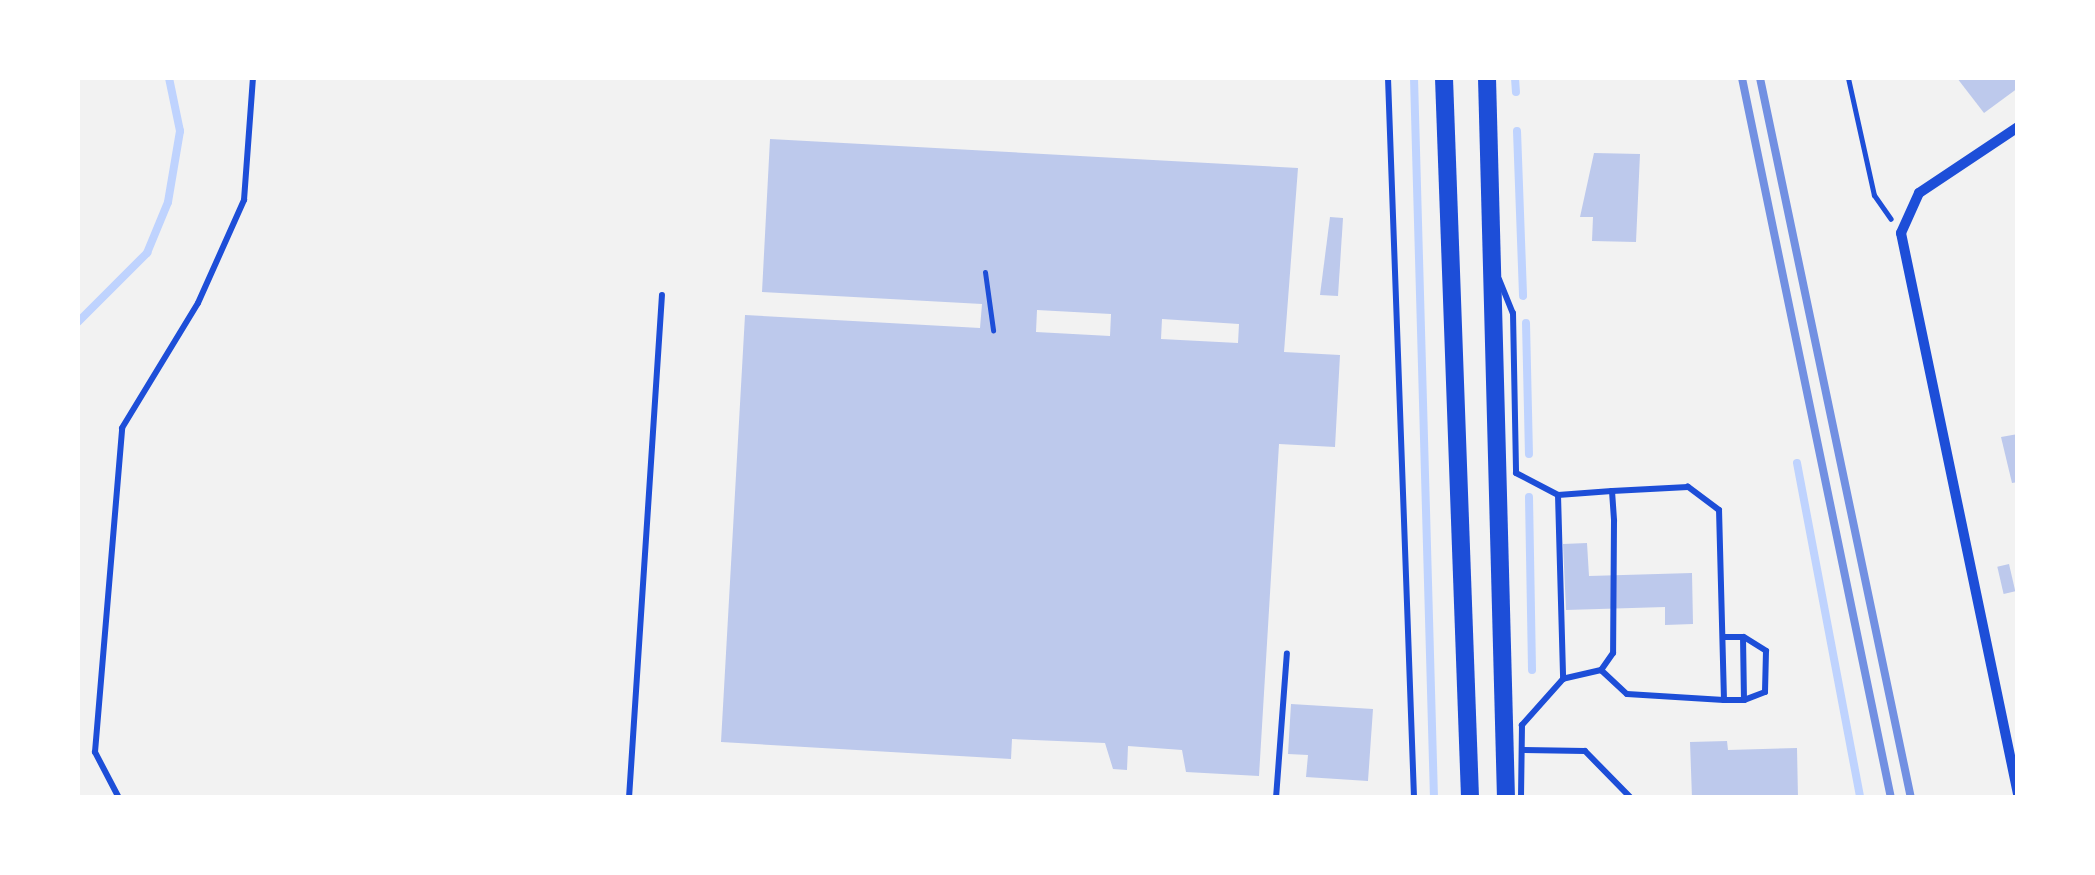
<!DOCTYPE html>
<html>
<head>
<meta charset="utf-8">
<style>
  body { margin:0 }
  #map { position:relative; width:2095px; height:875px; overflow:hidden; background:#f2f2f2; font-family:Helvetica,sans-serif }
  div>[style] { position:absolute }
  .stream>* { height:8px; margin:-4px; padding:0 4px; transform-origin:4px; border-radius:4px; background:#bfd3fe }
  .building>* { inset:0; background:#bdc9ec; transform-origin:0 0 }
  .path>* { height:5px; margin:-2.5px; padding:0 2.5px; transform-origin:2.5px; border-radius:2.5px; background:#1d4ed8 }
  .service>* { height:6px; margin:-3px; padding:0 3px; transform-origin:3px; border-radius:3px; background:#1d4ed8 }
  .minor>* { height:10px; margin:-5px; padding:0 5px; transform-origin:5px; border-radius:5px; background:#1d4ed8 }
  .secondary>* { height:18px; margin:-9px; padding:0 9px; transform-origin:9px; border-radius:9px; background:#1d4ed8 }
  .rail>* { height:8px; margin:-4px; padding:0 4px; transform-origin:4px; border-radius:4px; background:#7290e2 }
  span { translate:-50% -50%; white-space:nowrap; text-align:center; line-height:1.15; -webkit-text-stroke:10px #fff; paint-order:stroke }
  .frame { position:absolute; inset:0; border:80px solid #fff; pointer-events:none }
</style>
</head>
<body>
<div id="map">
  <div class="stream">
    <div style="left:1414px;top:78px;width:720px;rotate:88.41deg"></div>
    <div style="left:1515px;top:78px;width:14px;rotate:86deg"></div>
    <div style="left:1517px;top:131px;width:165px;rotate:87.9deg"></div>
    <div style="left:78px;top:322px;width:98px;rotate:-45deg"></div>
    <div style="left:147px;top:253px;width:55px;rotate:-67.6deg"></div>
    <div style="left:168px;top:202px;width:72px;rotate:-80.4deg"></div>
    <div style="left:180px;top:131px;width:54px;rotate:-101.7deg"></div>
    <div style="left:1526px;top:323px;width:131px;rotate:88.7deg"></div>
    <div style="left:1797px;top:463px;width:341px;rotate:79.3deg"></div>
    <div style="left:1529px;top:497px;width:173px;rotate:89deg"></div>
  </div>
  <div class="building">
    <div style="clip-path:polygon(1957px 78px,2018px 78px,2018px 88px,1984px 113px)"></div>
    <div style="clip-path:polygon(evenodd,770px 139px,1298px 168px,1284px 352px,1340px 355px,1335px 447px,1279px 444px,1259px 776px,1186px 772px,1182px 750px,1128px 746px,1127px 770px,1113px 769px,1105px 743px,1012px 739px,1011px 759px,721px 742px,745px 315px,980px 328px,982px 304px,762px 292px,770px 139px,1037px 310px,1111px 314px,1110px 336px,1036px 332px,1037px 310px,770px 139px,1162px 319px,1239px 324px,1238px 343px,1161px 339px,1162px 319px)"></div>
    <div style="clip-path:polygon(1594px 153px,1640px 154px,1636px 242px,1592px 241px,1593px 217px,1580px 217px)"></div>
    <div style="clip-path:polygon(1330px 217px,1343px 218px,1338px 296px,1320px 295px)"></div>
    <div style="clip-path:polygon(2018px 434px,2018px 482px,2012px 483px,2001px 437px)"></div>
    <div style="clip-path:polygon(1587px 543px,1589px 576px,1692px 573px,1693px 624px,1665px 625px,1665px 607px,1566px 610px,1563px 544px)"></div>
    <div style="left:2009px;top:564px;width:28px;height:12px;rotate:77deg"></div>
    <div style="clip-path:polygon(1291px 704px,1373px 709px,1368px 781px,1306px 777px,1308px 755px,1288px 754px)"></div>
    <div style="clip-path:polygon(1727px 741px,1728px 750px,1797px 748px,1798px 798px,1692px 798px,1690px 742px)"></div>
  </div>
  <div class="path">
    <div style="left:1848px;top:78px;width:120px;rotate:77.5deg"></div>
    <div style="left:1874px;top:195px;width:29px;rotate:55deg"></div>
    <div style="left:985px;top:272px;width:59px;rotate:82.1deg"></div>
  </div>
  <div class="service">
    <div style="left:1388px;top:78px;width:720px;rotate:87.93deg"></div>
    <div style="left:1499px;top:279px;width:37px;rotate:68deg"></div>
    <div style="left:1513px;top:313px;width:160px;rotate:88.9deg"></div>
    <div style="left:1516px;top:473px;width:47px;rotate:27.6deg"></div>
    <div style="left:1558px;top:495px;width:184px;rotate:88.4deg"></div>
    <div style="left:1563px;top:679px;width:62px;rotate:131.7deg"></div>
    <div style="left:1522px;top:725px;width:73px;rotate:90.8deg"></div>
    <div style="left:1558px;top:495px;width:54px;rotate:-4.2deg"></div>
    <div style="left:1612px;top:491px;width:30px;rotate:86deg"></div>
    <div style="left:1614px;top:521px;width:132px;rotate:90.4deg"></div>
    <div style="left:1613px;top:653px;width:21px;rotate:125deg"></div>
    <div style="left:1601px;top:670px;width:39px;rotate:167deg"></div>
    <div style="left:1723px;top:637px;width:20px"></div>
    <div style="left:1743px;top:637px;width:63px;rotate:89.1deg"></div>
    <div style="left:1744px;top:700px;width:20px;rotate:180deg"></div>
    <div style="left:1744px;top:637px;width:26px;rotate:32deg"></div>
    <div style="left:1766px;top:651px;width:41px;rotate:91.4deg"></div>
    <div style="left:1765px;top:692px;width:22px;rotate:159deg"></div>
    <div style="left:1601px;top:670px;width:35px;rotate:43deg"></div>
    <div style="left:1627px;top:694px;width:97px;rotate:3.5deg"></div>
    <div style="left:1724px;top:700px;width:190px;rotate:-91.5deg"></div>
    <div style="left:1719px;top:510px;width:39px;rotate:-143deg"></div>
    <div style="left:1688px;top:487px;width:76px;rotate:177deg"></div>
    <div style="left:1522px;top:750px;width:63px;rotate:0.9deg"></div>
    <div style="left:1585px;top:751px;width:66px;rotate:45.6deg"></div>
    <div style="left:119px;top:798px;width:52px;rotate:-117.6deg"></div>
    <div style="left:95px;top:752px;width:325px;rotate:-85.2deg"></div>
    <div style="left:122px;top:428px;width:146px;rotate:-58.7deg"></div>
    <div style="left:198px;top:303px;width:113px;rotate:-65.9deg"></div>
    <div style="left:244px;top:200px;width:122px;rotate:-85.8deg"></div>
    <div style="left:629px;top:798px;width:504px;rotate:-86.25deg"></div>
    <div style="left:1276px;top:798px;width:145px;rotate:-85.7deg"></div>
  </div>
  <div class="minor">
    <div style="left:2018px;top:127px;width:119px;rotate:146.3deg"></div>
    <div style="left:1919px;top:193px;width:44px;rotate:114.2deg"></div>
    <div style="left:1901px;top:233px;width:573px;rotate:78.22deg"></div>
  </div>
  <div class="secondary">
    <div style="left:1444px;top:78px;width:720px;rotate:87.93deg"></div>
    <div style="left:1487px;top:78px;width:720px;rotate:88.49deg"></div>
  </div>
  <div class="rail">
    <div style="left:1742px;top:78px;width:735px;rotate:78.31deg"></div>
    <div style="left:1760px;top:78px;width:736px;rotate:78.16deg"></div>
  </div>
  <div class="frame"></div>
</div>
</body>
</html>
